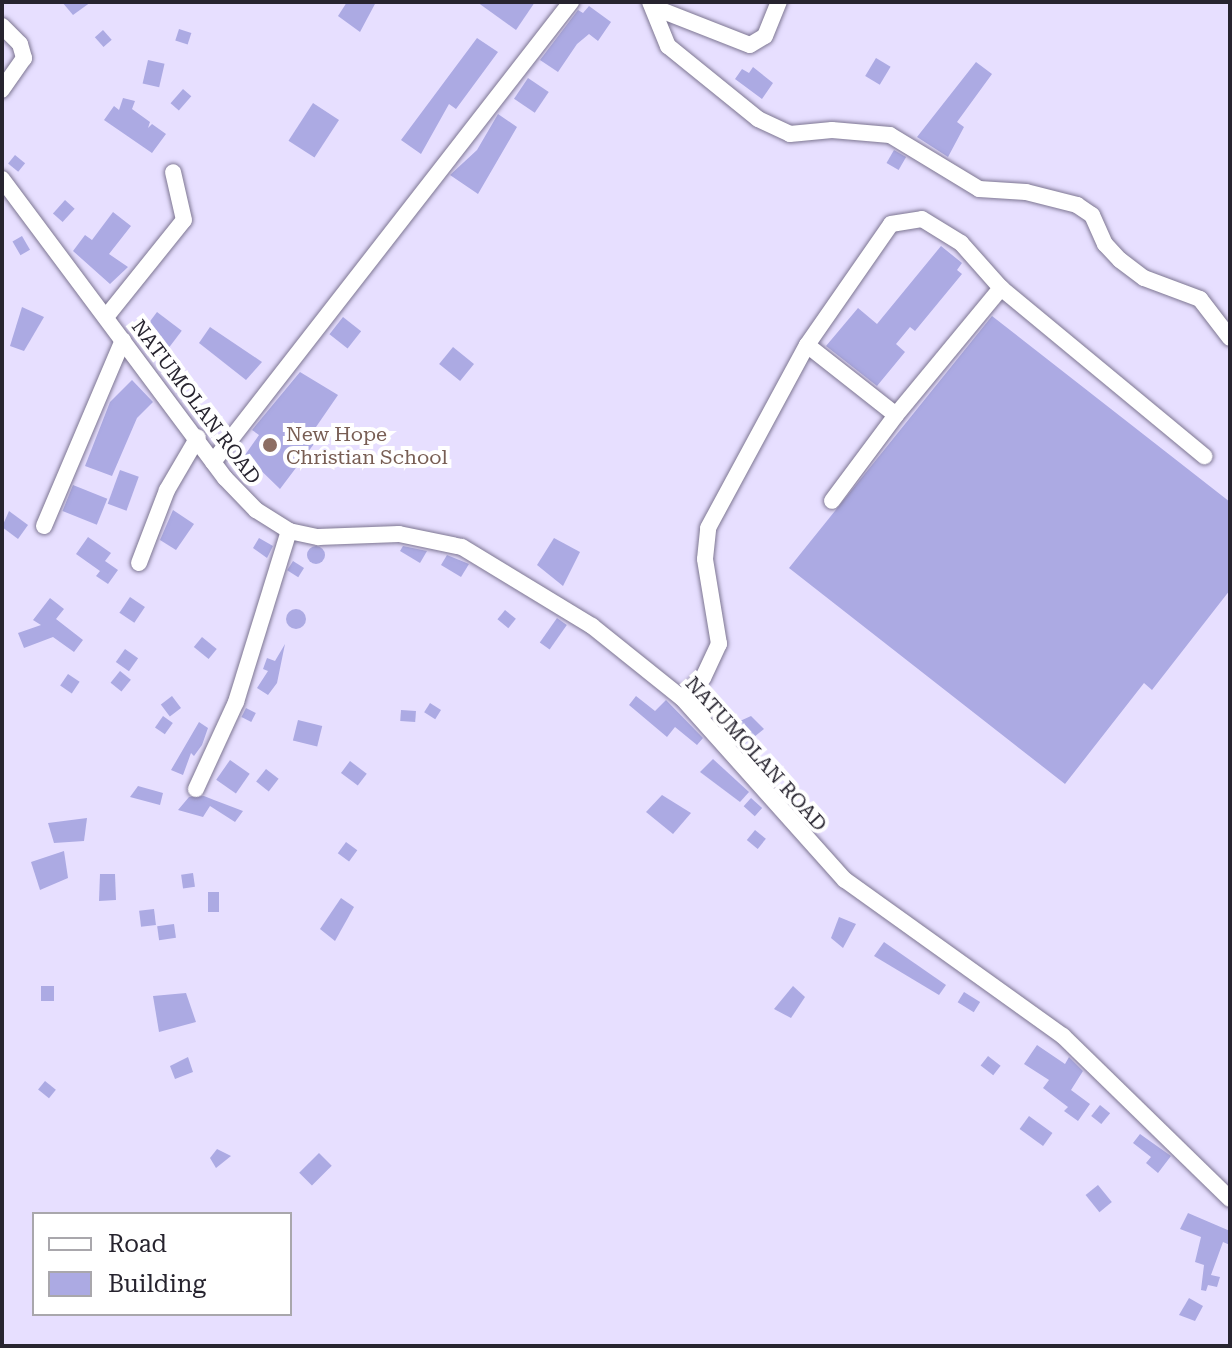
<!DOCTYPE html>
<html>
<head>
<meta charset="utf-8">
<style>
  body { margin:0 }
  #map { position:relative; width:1232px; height:1348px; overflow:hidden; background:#e7dfff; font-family:"Roboto Serif",serif }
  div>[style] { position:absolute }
  .building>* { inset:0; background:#acaae3; transform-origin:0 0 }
  .round { border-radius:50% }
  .roads { filter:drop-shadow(0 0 2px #7d7692) drop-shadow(0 0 2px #7d7692) }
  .minor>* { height:16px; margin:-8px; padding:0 8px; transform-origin:8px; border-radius:8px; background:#fff }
  .dots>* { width:22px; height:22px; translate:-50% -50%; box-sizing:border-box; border:4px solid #fff; border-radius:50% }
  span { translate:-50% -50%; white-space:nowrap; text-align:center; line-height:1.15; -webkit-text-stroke:8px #fff; paint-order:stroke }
  .street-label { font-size:20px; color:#27242f }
  .education-label { font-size:20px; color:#785e54 }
  .left { translate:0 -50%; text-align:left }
  .frame { position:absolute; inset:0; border:4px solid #27242f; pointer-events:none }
  .legend { position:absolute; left:32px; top:1212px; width:260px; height:104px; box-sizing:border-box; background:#fff; border:2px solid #a9a7ac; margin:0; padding:10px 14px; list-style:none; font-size:24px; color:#27242f }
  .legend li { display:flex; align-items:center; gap:16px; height:40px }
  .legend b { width:40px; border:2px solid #a9a7ac }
</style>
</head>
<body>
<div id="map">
  <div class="building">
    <div style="clip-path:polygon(62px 2px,91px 2px,73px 15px)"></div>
    <div style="clip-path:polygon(347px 2px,376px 2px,360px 32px,338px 16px)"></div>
    <div style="clip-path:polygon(477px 2px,535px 2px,516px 30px)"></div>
    <div style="clip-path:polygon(589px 6px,611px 22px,598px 41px,589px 34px,577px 44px,558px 72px,540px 60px,578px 10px,583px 13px)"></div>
    <div style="left:179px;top:29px;width:13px;height:12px;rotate:18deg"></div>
    <div style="left:103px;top:30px;width:13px;height:11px;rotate:48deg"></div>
    <div style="clip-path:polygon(477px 38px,498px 52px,456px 109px,449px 104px,421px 154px,401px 140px)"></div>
    <div style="left:876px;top:58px;width:17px;height:21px;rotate:31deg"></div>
    <div style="left:148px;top:60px;width:17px;height:24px;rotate:13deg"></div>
    <div style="clip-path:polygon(976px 62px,992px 74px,957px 122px,964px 127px,948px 157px,917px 137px)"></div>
    <div style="clip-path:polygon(753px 67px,773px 83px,762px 99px,735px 79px,742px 69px,749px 73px)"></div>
    <div style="left:528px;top:78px;width:25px;height:25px;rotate:34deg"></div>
    <div style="left:183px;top:89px;width:11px;height:19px;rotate:41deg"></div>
    <div style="clip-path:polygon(123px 98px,135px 101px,132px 109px,150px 122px,148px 128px,152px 124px,166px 134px,152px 153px,104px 120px,114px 106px,119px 110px)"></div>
    <div style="left:313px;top:103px;width:31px;height:45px;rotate:33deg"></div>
    <div style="clip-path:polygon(498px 114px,517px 127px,478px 194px,450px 175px,477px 150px)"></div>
    <div style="left:894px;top:150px;width:14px;height:15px;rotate:30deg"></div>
    <div style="left:15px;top:155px;width:13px;height:11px;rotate:39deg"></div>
    <div style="left:65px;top:200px;width:13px;height:18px;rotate:42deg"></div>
    <div style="clip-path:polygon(113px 212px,131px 226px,109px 254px,128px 267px,110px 284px,73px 251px,85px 235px,92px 240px)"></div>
    <div style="left:22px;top:236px;width:16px;height:11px;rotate:60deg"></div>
    <div style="clip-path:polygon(941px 246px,962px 263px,957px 270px,962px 274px,915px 331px,910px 327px,896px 344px,905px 352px,877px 386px,826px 346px,858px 308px,877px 324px)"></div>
    <div style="clip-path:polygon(22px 307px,44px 317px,24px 351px,10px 346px)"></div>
    <div style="left:157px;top:312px;width:31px;height:35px;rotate:37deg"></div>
    <div style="clip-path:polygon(992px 316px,1230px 502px,1230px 590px,1152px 690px,1144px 683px,1065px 784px,789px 568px)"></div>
    <div style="left:343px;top:317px;width:23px;height:22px;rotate:38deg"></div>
    <div style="clip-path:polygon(210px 327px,262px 362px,246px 380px,199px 343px)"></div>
    <div style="left:453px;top:347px;width:27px;height:22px;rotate:39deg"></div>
    <div style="clip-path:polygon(300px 372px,338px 395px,316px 427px,323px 432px,280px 489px,245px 455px,259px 435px,252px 430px)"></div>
    <div style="clip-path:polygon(132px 380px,153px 402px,137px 418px,112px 476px,85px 466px,110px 402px)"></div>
    <div style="left:120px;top:470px;width:20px;height:36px;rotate:20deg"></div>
    <div style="left:73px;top:485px;width:37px;height:28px;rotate:22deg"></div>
    <div style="clip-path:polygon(173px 510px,194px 524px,176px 550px,160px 540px)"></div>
    <div style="clip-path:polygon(9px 511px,28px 525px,18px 539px,2px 527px)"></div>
    <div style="clip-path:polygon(88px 537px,111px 553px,105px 561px,118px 570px,108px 584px,96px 576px,100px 571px,76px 554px)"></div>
    <div style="clip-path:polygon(259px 538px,273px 546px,267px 558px,253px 548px)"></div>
    <div style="clip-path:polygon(554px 538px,580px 552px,563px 586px,537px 565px)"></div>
    <div style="clip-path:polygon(403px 546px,427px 551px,420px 563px,400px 551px)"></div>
    <div class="round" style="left:307px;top:546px;width:18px;height:18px"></div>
    <div style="clip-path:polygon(447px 555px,469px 564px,461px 577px,441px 565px)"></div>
    <div style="left:293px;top:561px;width:13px;height:11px;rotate:32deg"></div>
    <div style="left:130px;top:597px;width:18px;height:19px;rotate:34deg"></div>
    <div style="clip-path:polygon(50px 598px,64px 609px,56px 619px,83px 640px,74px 652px,53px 637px,24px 648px,18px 633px,41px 625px,33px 620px)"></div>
    <div class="round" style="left:286px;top:609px;width:20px;height:20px"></div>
    <div style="left:505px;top:610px;width:14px;height:12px;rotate:39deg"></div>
    <div style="left:557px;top:618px;width:12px;height:30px;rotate:35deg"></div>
    <div style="left:202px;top:637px;width:19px;height:13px;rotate:39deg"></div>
    <div style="clip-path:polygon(285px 644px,277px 683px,268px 695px,257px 688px,268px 671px,263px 669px,267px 658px,275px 661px)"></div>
    <div style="left:125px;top:649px;width:16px;height:16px;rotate:35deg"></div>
    <div style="left:120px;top:671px;width:14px;height:15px;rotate:39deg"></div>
    <div style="left:68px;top:674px;width:14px;height:14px;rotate:34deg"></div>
    <div style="left:172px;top:696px;width:15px;height:14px;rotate:53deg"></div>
    <div style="clip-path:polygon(636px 696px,655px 711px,666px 700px,703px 738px,697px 745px,675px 727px,667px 737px,629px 705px)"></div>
    <div style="left:430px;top:703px;width:13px;height:11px;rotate:32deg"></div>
    <div style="left:246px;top:708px;width:11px;height:10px;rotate:27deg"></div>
    <div style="left:401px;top:710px;width:15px;height:11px;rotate:4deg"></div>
    <div style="left:163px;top:716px;width:12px;height:14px;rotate:35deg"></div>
    <div style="clip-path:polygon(751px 716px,764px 729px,744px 745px,729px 726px)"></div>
    <div style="left:298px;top:720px;width:25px;height:21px;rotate:14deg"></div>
    <div style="clip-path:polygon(199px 722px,208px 728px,202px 745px,194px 756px,191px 753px,183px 775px,171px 770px)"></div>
    <div style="clip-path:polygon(713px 759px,749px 792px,740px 802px,700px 772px)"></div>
    <div style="left:230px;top:760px;width:24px;height:24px;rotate:35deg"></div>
    <div style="left:350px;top:761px;width:21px;height:15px;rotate:37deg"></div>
    <div style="left:266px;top:769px;width:16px;height:16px;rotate:38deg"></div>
    <div style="clip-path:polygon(138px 786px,163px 793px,160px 805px,130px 797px)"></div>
    <div style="clip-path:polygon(662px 795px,691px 813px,673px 834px,646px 812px)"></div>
    <div style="clip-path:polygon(204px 796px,214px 800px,243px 811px,235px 822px,210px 806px,203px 817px,178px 810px,189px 797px)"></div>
    <div style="left:751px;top:798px;width:15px;height:11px;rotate:42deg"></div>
    <div style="clip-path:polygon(87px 818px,84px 841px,54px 843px,48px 823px)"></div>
    <div style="left:755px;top:830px;width:14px;height:13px;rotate:39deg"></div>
    <div style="left:346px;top:842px;width:14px;height:14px;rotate:36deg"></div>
    <div style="clip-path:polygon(64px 851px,68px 878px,40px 890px,31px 862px)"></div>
    <div style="left:193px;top:873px;width:14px;height:12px;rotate:82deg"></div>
    <div style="clip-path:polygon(100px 874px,115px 874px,116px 900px,99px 901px)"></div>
    <div style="left:208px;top:892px;width:11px;height:20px"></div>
    <div style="clip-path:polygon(341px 898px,354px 907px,335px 941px,320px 929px)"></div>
    <div style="left:154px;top:909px;width:16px;height:15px;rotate:83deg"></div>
    <div style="clip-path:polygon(839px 917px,856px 924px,843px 948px,831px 938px)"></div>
    <div style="left:174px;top:924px;width:14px;height:17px;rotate:82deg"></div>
    <div style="clip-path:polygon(884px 942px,946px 985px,939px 995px,874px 956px)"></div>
    <div style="left:41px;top:986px;width:13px;height:15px"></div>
    <div style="clip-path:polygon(793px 986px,805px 997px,791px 1018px,774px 1009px)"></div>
    <div style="left:964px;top:992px;width:19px;height:12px;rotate:32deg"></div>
    <div style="clip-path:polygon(186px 993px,196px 1022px,159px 1032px,153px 996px)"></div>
    <div style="clip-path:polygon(1037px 1045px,1065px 1064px,1069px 1057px,1083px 1071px,1071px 1090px,1090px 1104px,1078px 1121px,1064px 1111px,1068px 1107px,1043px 1088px,1049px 1080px,1024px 1064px)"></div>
    <div style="left:988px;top:1056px;width:16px;height:12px;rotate:38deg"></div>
    <div style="clip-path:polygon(188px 1057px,193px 1072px,175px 1079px,170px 1066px)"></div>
    <div style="left:45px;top:1081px;width:14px;height:11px;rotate:39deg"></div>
    <div style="left:1100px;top:1105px;width:13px;height:14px;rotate:39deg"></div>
    <div style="left:1029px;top:1116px;width:29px;height:16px;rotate:36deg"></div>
    <div style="clip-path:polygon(1140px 1134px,1171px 1156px,1158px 1173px,1146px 1163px,1151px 1157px,1133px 1143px)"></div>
    <div style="clip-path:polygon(217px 1149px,231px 1156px,216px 1168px,210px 1158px)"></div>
    <div style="left:319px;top:1153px;width:18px;height:28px;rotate:45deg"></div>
    <div style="left:1098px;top:1185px;width:22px;height:16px;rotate:51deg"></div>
    <div style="clip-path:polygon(1188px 1213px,1230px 1231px,1230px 1245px,1223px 1242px,1211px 1275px,1220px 1277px,1217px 1287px,1208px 1285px,1206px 1291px,1201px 1290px,1204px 1265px,1195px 1262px,1201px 1237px,1180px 1229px)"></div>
    <div style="clip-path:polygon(1189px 1298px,1203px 1306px,1195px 1321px,1179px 1315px)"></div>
  </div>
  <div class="roads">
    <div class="minor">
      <div style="left:650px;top:2px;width:48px;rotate:67.8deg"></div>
      <div style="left:668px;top:46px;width:116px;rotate:39deg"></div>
      <div style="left:758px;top:119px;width:35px;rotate:25deg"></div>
      <div style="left:790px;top:134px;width:42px;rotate:-5.4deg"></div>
      <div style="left:832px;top:130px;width:58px;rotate:4.9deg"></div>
      <div style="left:890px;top:135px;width:104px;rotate:31.2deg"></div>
      <div style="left:979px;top:189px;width:47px;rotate:3.7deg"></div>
      <div style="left:1026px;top:192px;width:53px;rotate:14.3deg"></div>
      <div style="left:1077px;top:205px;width:18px;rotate:34deg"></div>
      <div style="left:1092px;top:215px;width:32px;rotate:66deg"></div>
      <div style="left:1105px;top:244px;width:22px;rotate:47deg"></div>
      <div style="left:1120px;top:260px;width:30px;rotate:37deg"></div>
      <div style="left:1144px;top:278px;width:60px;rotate:20.6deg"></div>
      <div style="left:1200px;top:299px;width:49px;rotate:52.4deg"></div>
      <div style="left:653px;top:7px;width:104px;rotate:21.4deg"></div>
      <div style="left:750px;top:45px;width:17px;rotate:-31deg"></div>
      <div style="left:765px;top:36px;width:37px;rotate:-68deg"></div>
      <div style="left:2px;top:26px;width:25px;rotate:45deg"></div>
      <div style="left:20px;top:44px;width:15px;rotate:74deg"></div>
      <div style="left:24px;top:58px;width:39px;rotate:125deg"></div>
      <div style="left:2px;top:179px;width:373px;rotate:53.3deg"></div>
      <div style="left:225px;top:478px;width:45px;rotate:45.9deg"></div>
      <div style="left:256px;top:510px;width:39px;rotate:32deg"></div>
      <div style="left:289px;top:531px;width:30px;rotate:12deg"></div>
      <div style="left:318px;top:537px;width:81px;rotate:-2.1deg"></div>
      <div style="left:399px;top:534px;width:64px;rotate:11.7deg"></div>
      <div style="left:462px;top:547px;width:152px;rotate:31.3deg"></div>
      <div style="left:592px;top:626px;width:115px;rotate:38.7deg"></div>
      <div style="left:682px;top:698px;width:244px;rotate:48.2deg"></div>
      <div style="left:845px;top:880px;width:268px;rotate:35.6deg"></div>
      <div style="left:1063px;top:1036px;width:233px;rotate:44.3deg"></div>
      <div style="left:106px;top:317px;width:124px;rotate:-51.2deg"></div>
      <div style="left:184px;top:220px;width:49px;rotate:-102.9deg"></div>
      <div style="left:807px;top:345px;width:113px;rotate:38.2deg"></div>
      <div style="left:896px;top:415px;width:107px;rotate:126.7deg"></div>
      <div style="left:896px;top:415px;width:165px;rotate:-50.4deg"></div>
      <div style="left:213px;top:462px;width:583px;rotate:-52.11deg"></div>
      <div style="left:44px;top:526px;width:202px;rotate:-67deg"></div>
      <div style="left:139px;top:563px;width:78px;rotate:-69deg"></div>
      <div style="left:167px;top:490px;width:61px;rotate:-59.7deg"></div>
      <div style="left:682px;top:698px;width:29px;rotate:-44deg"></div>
      <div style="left:703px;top:678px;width:38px;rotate:-65deg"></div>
      <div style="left:719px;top:644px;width:86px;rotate:-99.4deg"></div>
      <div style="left:705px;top:559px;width:31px;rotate:-84deg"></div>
      <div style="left:708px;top:528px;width:208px;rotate:-61.6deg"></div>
      <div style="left:807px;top:345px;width:147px;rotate:-55.2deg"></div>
      <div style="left:891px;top:224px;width:31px;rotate:-9deg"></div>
      <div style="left:922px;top:219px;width:46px;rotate:31.6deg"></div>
      <div style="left:961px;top:243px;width:60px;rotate:48.4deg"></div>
      <div style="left:1001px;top:288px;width:264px;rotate:39.6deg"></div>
      <div style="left:196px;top:789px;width:96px;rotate:-65.3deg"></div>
      <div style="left:236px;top:702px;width:179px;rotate:-72.8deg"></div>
    </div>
  </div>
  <div class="dots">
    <div style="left:270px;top:445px;background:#8d6e63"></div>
  </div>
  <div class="street-label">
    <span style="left:196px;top:402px;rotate:53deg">NATUMOLAN ROAD</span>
    <span style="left:756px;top:754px;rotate:48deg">NATUMOLAN ROAD</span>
  </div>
  <div class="education-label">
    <span class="left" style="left:286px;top:446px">New Hope<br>Christian School</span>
  </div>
  <div class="frame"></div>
  <ul class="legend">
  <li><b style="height:10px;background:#fff"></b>Road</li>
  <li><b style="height:22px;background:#acaae3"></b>Building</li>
  </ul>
</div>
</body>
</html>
